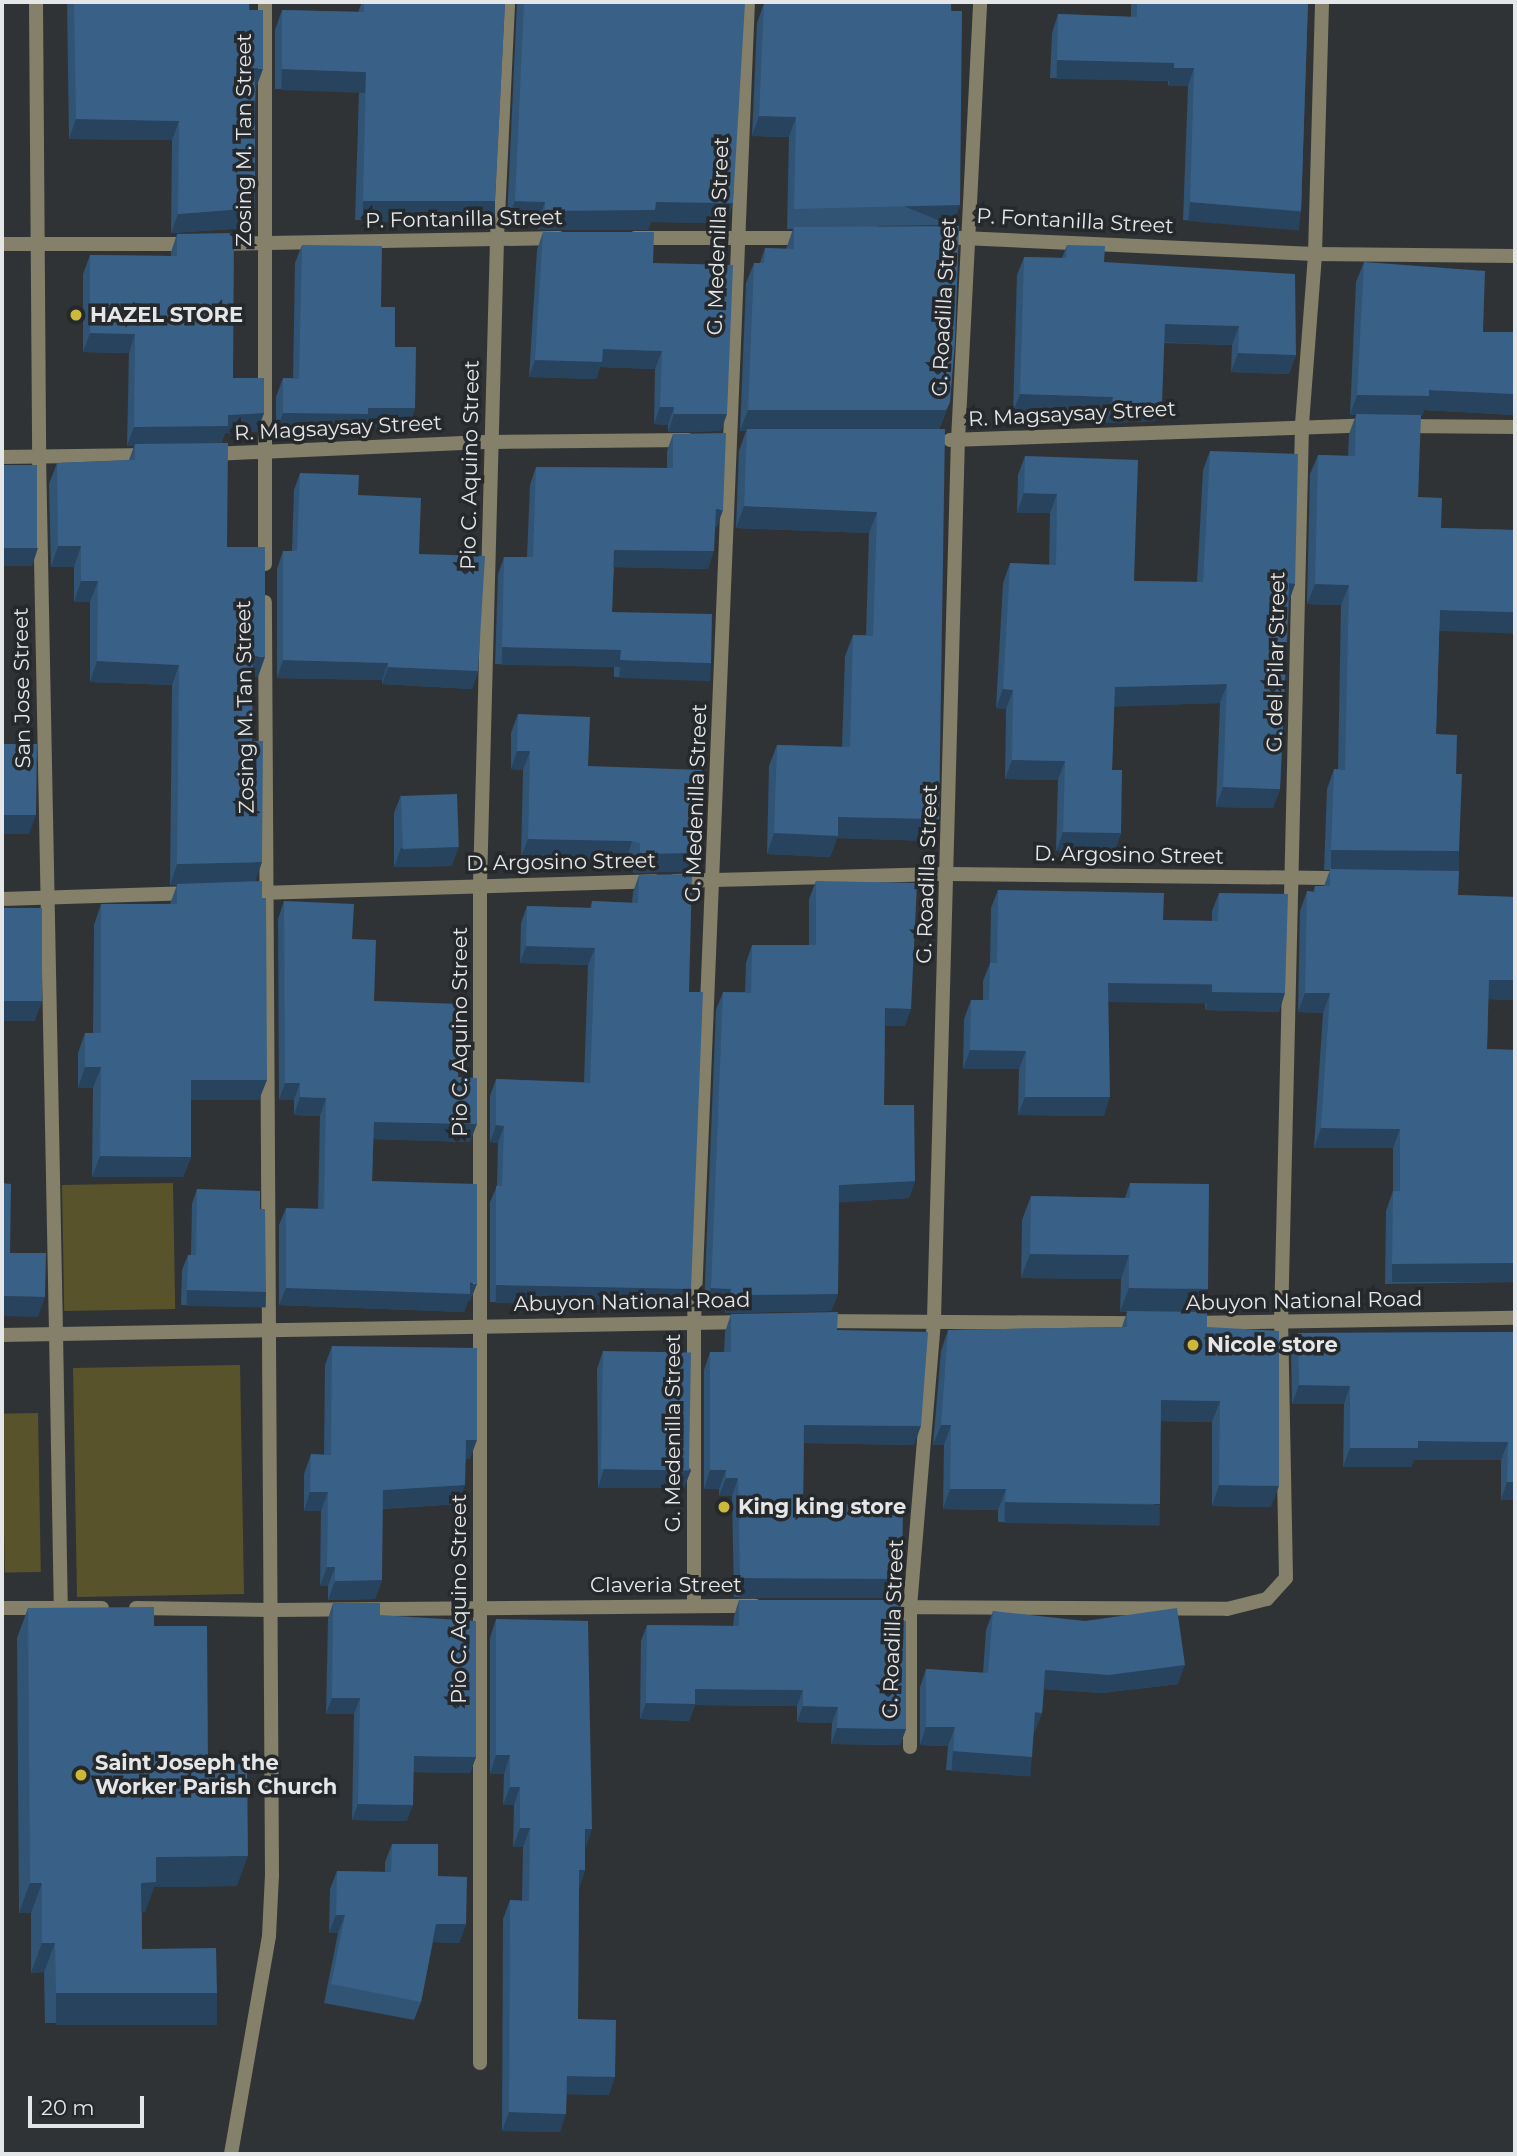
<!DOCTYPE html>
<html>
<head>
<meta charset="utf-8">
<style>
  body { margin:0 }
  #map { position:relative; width:1517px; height:2156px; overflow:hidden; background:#303336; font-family:Montserrat,sans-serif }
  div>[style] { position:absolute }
  .green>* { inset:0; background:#59532c; transform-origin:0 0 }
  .service>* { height:14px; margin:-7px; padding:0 7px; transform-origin:7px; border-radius:7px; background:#848069 }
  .minor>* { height:14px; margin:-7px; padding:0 7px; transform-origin:7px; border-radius:7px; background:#848069 }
  .tertiary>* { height:14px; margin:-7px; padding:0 7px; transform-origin:7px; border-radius:7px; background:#848069 }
  .wall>* { inset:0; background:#315374 }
  .shaded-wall>* { inset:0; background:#28435e; transform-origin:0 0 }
  .building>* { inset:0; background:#396087; transform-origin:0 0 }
  .dots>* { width:19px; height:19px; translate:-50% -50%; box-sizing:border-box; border:4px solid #26292c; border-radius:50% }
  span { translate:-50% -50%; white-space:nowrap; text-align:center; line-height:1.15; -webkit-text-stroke:7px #26292c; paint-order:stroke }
  .street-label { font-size:21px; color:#e5e6e8 }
  .poi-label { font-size:21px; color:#e5e6e8; font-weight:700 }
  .left { translate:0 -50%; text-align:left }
  .frame { position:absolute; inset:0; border:4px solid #e5e6e8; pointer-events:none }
  .scale { position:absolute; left:28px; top:2096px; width:116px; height:32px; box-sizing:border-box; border:4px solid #e5e6e8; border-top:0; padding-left:9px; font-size:21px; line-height:24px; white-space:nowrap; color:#e5e6e8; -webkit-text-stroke:5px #26292c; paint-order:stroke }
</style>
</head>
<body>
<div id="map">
  <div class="green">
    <div style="left:173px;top:1183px;width:126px;height:111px;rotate:89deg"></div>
    <div style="left:240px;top:1365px;width:229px;height:167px;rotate:89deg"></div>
    <div style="left:38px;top:1413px;width:159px;height:36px;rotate:89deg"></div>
  </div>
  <div class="service">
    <div style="left:56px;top:1332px;width:276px;rotate:89deg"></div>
    <div style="left:2px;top:1608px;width:100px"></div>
    <div style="left:136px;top:1608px;width:136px;rotate:0.8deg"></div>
  </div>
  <div class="minor">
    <div style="left:36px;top:2px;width:453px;rotate:89.6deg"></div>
    <div style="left:39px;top:455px;width:877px;rotate:88.89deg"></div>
    <div style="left:265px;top:2px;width:562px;rotate:90deg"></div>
    <div style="left:940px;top:237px;width:375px;rotate:2.6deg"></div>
    <div style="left:1315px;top:254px;width:200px;rotate:0.6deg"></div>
    <div style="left:635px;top:238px;width:172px"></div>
    <div style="left:2px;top:244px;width:189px"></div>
    <div style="left:215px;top:244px;width:344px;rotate:-1deg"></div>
    <div style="left:1401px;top:426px;width:114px;rotate:0.5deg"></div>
    <div style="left:950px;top:440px;width:420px;rotate:-2deg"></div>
    <div style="left:212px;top:454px;width:279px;rotate:-2.5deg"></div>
    <div style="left:491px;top:442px;width:197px;rotate:-0.6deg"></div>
    <div style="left:2px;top:457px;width:148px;rotate:-0.8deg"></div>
    <div style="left:675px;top:881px;width:274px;rotate:-1.5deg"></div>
    <div style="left:949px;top:874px;width:395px;rotate:0.6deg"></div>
    <div style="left:259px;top:893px;width:396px;rotate:-1.7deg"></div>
    <div style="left:2px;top:899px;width:191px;rotate:-1.8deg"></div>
    <div style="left:694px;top:1606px;width:284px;rotate:-90deg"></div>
    <div style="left:694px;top:1322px;width:1321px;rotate:-87.66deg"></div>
    <div style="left:883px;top:1607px;width:344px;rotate:0.3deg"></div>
    <div style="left:1227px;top:1609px;width:41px;rotate:-14deg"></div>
    <div style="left:1267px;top:1599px;width:28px;rotate:-48deg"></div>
    <div style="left:1286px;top:1578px;width:254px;rotate:-91.1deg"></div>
    <div style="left:1281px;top:1324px;width:900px;rotate:-88.66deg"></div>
    <div style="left:1302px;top:424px;width:170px;rotate:-85.6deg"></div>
    <div style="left:1315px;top:254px;width:252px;rotate:-88.4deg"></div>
    <div style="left:272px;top:1610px;width:483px;rotate:-0.5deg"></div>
    <div style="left:910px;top:1747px;width:140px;rotate:-90deg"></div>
    <div style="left:910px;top:1607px;width:289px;rotate:-85.2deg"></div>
    <div style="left:934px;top:1319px;width:879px;rotate:-88.44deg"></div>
    <div style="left:958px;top:440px;width:439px;rotate:-87.1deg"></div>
    <div style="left:480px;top:2063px;width:1179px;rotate:-90deg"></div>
    <div style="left:480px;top:884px;width:646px;rotate:-88.49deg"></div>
    <div style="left:497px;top:238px;width:236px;rotate:-87.3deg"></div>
    <div style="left:231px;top:2154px;width:221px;rotate:-80.1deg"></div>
    <div style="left:269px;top:1936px;width:61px;rotate:-87.2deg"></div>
    <div style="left:272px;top:1875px;width:1273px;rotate:-90.32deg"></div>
  </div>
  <div class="tertiary">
    <div style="left:820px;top:1321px;width:319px;rotate:0.4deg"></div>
    <div style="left:1188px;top:1323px;width:327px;rotate:-0.9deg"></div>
    <div style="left:2px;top:1335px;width:745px;rotate:-1deg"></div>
  </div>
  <div class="wall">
    <div style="clip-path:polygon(67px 2px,249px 2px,256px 88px,248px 228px,171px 233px,172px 140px,69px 139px)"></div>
    <div style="clip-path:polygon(362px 2px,505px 2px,495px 201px,488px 220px,355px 220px,359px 92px,275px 89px,275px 30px,282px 10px,358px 12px)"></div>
    <div style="clip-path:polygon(517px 2px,735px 2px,733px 203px,726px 223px,651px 222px,648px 230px,538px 230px,538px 222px,507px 221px)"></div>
    <div style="clip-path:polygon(792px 2px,951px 2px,960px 205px,952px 225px,878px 226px,950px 402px,939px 429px,939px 819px,932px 841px,837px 838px,830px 857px,767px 854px,769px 766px,777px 745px,842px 747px,845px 656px,853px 635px,866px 635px,869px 533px,736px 528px,739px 451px,746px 431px,740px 431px,746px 283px,754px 263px,760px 263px,765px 248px,786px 249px,793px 229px,787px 229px,789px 137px,752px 136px,757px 23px,764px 3px,792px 4px)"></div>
    <div style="clip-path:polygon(1131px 2px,1308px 2px,1301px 211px,1295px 229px,1183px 220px,1188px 86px,1168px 86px,1168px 81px,1050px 78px,1052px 33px,1058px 14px,1131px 17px)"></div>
    <div style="clip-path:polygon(543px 232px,653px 263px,721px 431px,668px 432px,668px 425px,654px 424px,655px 369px,600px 367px,596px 379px,529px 377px,537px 250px)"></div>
    <div style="clip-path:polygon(177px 234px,233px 378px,264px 413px,257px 432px,225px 433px,221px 443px,227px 547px,258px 677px,253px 677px,252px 741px,259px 1100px,191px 1100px,191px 1157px,183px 1177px,92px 1177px,93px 1088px,78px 1088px,78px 1053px,85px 1033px,93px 1033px,94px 925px,101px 904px,170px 904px,177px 885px,170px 885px,172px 685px,90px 682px,90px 602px,74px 602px,74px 567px,51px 567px,49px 484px,57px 463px,129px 460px,134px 446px,127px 446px,129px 353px,83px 352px,83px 274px,90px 255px,171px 256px,171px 252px)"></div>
    <div style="clip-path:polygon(302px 245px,381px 307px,415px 408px,409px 427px,363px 427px,361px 432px,276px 432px,276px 397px,283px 378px,293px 378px,295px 263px)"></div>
    <div style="clip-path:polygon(1067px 245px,1296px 355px,1289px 374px,1231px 372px,1232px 345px,1164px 343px,1155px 421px,1106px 423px,1106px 416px,1013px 412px,1017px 275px,1024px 257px,1062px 258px)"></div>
    <div style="clip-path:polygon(1364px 262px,1483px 332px,1515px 332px,1515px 415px,1424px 410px,1422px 416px,1420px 416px,1418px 497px,1441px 528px,1515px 530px,1515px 632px,1439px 630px,1436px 734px,1452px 871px,1458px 895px,1515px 897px,1515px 1000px,1488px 999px,1487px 1049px,1515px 1050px,1515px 1282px,1385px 1284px,1386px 1211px,1393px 1191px,1393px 1148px,1314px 1148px,1323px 1013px,1298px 1012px,1300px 911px,1307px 891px,1313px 892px,1315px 886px,1324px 886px,1330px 870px,1324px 870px,1327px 789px,1334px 769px,1338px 770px,1341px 605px,1307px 604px,1310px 474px,1318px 455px,1348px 456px,1349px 434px,1356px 415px,1350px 415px,1356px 282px)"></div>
    <div style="clip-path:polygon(673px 434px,717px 527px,715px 527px,708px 569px,614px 567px,612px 612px,711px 663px,705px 680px,614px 677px,614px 667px,495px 664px,498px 574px,504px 557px,527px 557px,530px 485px,536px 467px,667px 468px,667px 451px)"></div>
    <div style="clip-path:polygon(1210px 451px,1295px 584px,1289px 602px,1280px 789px,1273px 808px,1216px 807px,1220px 703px,1114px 706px,1112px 770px,1121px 833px,1114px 853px,1056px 851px,1058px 780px,1005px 779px,1006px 709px,996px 708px,1003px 583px,1010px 563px,1049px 565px,1050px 513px,1017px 513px,1018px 475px,1025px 456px,1134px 581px,1197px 582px,1203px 470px)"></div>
    <div style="clip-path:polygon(300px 473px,358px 495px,419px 554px,478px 671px,472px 689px,382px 684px,382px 680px,277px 678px,277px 569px,283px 551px,292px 551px,294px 490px)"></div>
    <div style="clip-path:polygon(518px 714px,588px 766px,694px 863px,690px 863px,687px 871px,633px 873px,633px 862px,626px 860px,521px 857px,523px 770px,511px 769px,511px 733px)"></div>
    <div style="clip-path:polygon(401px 795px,452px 866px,394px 867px,394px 813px)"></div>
    <div style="clip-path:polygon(639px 875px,689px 992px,685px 1306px,490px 1302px,490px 1202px,497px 1186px,498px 1143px,490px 1142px,490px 1096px,496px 1079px,584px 1082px,588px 965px,520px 963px,521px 923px,527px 906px,590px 908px,592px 901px,632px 903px,633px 892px)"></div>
    <div style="clip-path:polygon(816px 881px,905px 1026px,885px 1026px,884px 1105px,915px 1181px,909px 1198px,839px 1202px,838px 1294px,831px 1311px,725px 1313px,725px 1306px,704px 1306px,716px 1010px,723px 992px,745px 992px,746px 963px,752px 945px,809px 945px,809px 899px)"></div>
    <div style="clip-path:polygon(998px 890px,1163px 920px,1212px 921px,1212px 911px,1219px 893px,1279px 1012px,1205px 1010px,1205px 1002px,1108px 1001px,1104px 1116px,1018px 1115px,1019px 1069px,963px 1069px,964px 1019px,971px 1000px,983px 1000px,983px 981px,990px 963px,991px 908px)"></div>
    <div style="clip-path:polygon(284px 901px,352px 939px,374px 1001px,458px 1077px,470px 1142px,373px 1139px,372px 1181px,470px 1301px,468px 1301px,464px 1312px,279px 1305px,279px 1225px,286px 1208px,318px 1209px,320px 1116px,294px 1115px,294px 1100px,279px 1100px,278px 919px)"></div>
    <div style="clip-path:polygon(1130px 1183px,1200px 1312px,1207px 1327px,1271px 1507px,1212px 1506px,1212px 1422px,1161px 1421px,1152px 1524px,998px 1522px,998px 1510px,943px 1509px,944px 1445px,933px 1445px,941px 1351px,948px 1330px,1122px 1327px,1127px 1312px,1120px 1312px,1121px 1279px,1021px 1278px,1022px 1220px,1031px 1196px,1125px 1198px)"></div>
    <div style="clip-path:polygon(197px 1189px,260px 1307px,181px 1305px,182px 1270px,188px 1255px,191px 1255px,192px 1204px)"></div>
    <div style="clip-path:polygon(731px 1314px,837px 1330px,914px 1445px,804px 1443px,803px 1504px,902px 1579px,895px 1598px,734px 1597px,732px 1496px,719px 1496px,719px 1489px,704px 1489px,704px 1370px,710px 1352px,724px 1352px,725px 1332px)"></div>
    <div style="clip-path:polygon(1515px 1332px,1515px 1500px,1501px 1500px,1501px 1460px,1414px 1460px,1411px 1467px,1343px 1467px,1344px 1404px,1292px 1404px,1291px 1352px,1298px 1333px)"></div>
    <div style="clip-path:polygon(332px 1346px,470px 1459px,466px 1459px,458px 1504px,382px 1509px,382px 1580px,375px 1599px,328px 1600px,328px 1586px,320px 1586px,321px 1511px,304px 1511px,304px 1474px,311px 1454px,324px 1455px,325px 1365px)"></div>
    <div style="clip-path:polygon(603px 1351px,691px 1470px,684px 1488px,598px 1488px,597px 1369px)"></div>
    <div style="clip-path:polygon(739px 1600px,901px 1620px,906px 1729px,900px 1745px,831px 1744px,832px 1723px,797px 1722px,797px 1706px,695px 1705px,689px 1721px,640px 1719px,641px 1641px,647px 1625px,733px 1626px,734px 1616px)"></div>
    <div style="clip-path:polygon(333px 1603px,380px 1615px,476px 1757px,470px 1773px,413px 1772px,407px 1821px,352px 1820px,354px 1714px,326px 1714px,328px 1619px)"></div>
    <div style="clip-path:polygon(28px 1608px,154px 1626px,208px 1764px,237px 1886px,154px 1887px,145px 1912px,142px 1912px,142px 1949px,217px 1993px,206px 2023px,45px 2023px,44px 1972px,31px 1973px,31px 1913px,19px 1913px,17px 1638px)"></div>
    <div style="clip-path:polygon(993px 1611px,1178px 1684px,1102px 1693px,1044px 1689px,1042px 1713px,1035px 1731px,1034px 1731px,1025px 1776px,946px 1770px,948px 1746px,920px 1745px,920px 1687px,926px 1669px,983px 1673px,986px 1630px)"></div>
    <div style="clip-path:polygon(496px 1619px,585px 1847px,585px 1870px,579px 1888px,578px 2019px,609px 2095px,567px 2094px,560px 2132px,502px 2131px,503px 1919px,510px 1900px,522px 1901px,523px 1847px,513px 1847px,514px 1805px,503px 1805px,504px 1774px,490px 1774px,490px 1638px)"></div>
    <div style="clip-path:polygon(392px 1844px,438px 1876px,466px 1924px,459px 1943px,433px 1942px,421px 2002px,414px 2020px,324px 2003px,338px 1933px,329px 1933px,330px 1889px,337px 1871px,385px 1872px,385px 1862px)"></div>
  </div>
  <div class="shaded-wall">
    <div style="left:1057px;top:60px;width:117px;height:19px;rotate:1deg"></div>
    <div style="clip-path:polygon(255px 68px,263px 69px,256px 88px,248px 88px)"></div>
    <div style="clip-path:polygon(1174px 68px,1194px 68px,1188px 86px,1168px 86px)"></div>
    <div style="left:282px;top:69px;width:84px;height:21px;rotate:2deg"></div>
    <div style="clip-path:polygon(759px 116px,796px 117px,789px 137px,752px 136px)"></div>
    <div style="clip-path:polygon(76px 119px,179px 121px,172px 140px,69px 139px)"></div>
    <div style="left:363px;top:201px;width:132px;height:21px"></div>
    <div style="clip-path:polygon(515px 201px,545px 202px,538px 222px,507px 221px)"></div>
    <div style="clip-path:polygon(656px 202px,733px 203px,726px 223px,651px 222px,648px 230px,538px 230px,545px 211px)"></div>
    <div style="left:1190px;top:202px;width:111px;height:19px;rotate:5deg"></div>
    <div style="left:960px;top:205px;width:22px;height:166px;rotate:112deg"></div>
    <div style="clip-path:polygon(255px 208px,248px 228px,171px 233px,178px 214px)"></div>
    <div style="clip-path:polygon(1165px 324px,1239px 326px,1232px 345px,1158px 342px)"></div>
    <div style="clip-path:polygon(90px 333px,135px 334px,129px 353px,83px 352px)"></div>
    <div style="clip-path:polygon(603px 349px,662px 351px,655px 369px,600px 367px,596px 379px,529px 377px,535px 360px)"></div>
    <div style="clip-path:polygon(1238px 353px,1296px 355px,1289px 374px,1231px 372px)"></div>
    <div style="clip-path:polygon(1429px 390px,1515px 394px,1515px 415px,1424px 410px,1422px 416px,1350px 415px,1357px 395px)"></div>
    <div style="clip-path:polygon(1020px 394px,1113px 397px,1106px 416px,1013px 412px)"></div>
    <div style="clip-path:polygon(950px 402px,938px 430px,740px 431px,748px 410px)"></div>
    <div style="clip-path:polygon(1162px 403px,1155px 421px,1106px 423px,1113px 405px)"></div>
    <div style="clip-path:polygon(660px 407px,674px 407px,668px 425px,654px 424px)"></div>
    <div style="clip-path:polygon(368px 408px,415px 408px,409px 427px,363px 427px,361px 432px,276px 432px,283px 413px)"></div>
    <div style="clip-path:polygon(264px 413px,257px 432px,225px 433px,221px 445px,127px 446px,134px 427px,228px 415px)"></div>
    <div style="clip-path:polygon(674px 414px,727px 414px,721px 431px,668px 432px)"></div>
    <div style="clip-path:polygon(1024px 493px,1057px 494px,1050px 513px,1017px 513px)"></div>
    <div style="clip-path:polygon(744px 506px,877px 512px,869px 533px,736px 528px)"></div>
    <div style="clip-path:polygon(716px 509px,723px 510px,717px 527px,710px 527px)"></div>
    <div style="clip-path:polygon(58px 546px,81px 546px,74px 567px,51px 567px)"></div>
    <div style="clip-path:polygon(2px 548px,38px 548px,32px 566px,2px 566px)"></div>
    <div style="clip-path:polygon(614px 550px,714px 551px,708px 569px,608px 567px)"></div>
    <div style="clip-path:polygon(81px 581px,98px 581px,90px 602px,74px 602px)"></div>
    <div style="clip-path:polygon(1289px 583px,1295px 584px,1288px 603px)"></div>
    <div style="clip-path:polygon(1315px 584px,1349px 585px,1341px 605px,1307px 604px)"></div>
    <div style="left:1440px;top:610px;width:75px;height:21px;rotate:2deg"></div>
    <div style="left:502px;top:647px;width:119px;height:18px;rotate:1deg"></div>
    <div style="clip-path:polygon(253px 656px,265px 657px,258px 677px,245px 677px)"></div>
    <div style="clip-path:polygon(283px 660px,388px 663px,382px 680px,277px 678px)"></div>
    <div style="left:620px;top:660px;width:91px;height:18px;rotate:2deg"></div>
    <div style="clip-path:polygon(97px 661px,179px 665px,172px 685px,90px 682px)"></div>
    <div style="clip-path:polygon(388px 667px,478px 671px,472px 689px,382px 684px)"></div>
    <div style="clip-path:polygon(1227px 684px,1220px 703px,1108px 707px,1115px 687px)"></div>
    <div style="clip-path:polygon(1003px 689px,1013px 690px,1006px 709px,996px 708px)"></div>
    <div style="clip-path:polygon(517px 751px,530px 751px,523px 770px,511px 769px)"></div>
    <div style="clip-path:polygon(1012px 760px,1065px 761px,1058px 780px,1005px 779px)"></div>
    <div style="clip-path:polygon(1223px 787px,1280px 789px,1273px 808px,1216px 807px)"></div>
    <div style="clip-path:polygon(2px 815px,36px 815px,29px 834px,2px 834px)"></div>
    <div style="clip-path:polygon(838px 817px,939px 819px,932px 841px,837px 838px,830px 857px,767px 854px,774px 833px)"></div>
    <div style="clip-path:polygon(1063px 832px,1121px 833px,1114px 853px,1056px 851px)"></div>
    <div style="clip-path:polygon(528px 839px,632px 841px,626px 860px,521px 857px)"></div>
    <div style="clip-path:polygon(694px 845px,701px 845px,694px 863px,690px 863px,687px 871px,633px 873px,640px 854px)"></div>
    <div style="clip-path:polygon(459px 847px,452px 866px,394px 867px,401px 848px)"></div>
    <div style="left:1331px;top:850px;width:128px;height:21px"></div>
    <div style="clip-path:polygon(262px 862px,255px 883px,170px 885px,177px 864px)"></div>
    <div style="clip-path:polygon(526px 946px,595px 948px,588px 965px,520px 963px)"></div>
    <div style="clip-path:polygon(1489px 980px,1515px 980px,1515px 1000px,1482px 999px)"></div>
    <div style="left:1108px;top:983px;width:104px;height:19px;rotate:1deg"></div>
    <div style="clip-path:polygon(1212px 992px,1285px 993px,1279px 1012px,1205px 1010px)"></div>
    <div style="clip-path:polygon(1305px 993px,1330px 993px,1323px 1013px,1298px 1012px)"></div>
    <div style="clip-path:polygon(2px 1001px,42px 1001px,35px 1021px,2px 1021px)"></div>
    <div style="clip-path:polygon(885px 1008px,911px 1009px,905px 1026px,879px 1026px)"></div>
    <div style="clip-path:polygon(970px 1050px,1026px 1051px,1019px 1069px,963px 1069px)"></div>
    <div style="clip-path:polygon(85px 1067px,101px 1067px,93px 1088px,78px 1088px)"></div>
    <div style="clip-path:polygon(191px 1080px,267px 1080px,259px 1100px,184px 1100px)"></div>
    <div style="clip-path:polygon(285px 1083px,300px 1083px,294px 1100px,279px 1100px)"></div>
    <div style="clip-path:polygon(300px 1097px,326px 1098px,320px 1116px,294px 1115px)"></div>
    <div style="clip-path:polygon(1025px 1097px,1110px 1097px,1104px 1116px,1018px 1115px)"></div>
    <div style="clip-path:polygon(374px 1122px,477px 1124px,470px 1142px,367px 1139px)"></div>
    <div style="clip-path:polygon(496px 1125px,504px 1126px,498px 1143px,490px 1142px)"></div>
    <div style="clip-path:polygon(1321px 1128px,1400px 1129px,1393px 1148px,1314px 1148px)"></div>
    <div style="clip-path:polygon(100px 1156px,191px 1157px,183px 1177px,92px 1177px)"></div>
    <div style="clip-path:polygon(915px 1181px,909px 1198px,833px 1203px,839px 1185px)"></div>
    <div style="clip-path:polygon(1030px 1254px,1129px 1255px,1121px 1279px,1021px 1278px)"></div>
    <div style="left:1515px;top:1263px;width:19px;height:123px;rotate:90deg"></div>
    <div style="clip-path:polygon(477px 1284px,470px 1301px,468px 1301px,464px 1312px,279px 1305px,286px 1288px)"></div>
    <div style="left:496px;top:1285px;width:195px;height:18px;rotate:1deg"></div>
    <div style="clip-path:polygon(711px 1288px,731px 1289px,725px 1306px,704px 1306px)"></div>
    <div style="clip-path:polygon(1129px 1288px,1208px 1289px,1199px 1313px,1120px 1312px)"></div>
    <div style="left:187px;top:1290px;width:79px;height:16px;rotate:1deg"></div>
    <div style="clip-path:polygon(838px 1294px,831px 1311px,725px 1313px,731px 1295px)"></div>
    <div style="clip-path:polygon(2px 1296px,45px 1297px,38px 1317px,2px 1316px)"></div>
    <div style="clip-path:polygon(1299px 1385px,1350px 1386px,1344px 1404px,1292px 1404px)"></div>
    <div style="clip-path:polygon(1161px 1400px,1220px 1401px,1212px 1422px,1154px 1421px)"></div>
    <div style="clip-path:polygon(804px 1425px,921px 1426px,914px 1445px,797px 1443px)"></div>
    <div style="clip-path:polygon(941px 1425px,951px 1425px,944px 1445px,933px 1445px)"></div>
    <div style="clip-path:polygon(466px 1440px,477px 1440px,470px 1459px,459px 1459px)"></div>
    <div style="clip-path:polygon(1418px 1441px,1508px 1442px,1501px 1460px,1414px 1460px,1411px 1467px,1343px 1467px,1350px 1448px)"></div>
    <div style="clip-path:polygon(604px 1469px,691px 1470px,684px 1488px,598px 1488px)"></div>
    <div style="clip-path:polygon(710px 1470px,726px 1470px,719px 1489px,704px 1489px)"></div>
    <div style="clip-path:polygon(726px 1478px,738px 1478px,732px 1496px,719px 1496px)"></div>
    <div style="clip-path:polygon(1507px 1482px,1515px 1482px,1515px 1500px,1501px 1500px)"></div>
    <div style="clip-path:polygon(465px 1485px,458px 1504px,376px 1509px,383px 1490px)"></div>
    <div style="clip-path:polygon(1219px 1485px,1279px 1486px,1271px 1507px,1212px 1506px)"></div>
    <div style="clip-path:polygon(950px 1489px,1006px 1489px,998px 1510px,943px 1509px)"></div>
    <div style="clip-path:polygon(310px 1492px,328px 1492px,321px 1511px,304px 1511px)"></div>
    <div style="left:1005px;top:1502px;width:155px;height:21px;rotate:1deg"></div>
    <div style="clip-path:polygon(327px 1567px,335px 1567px,328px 1586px,320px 1586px)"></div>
    <div style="left:740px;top:1578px;width:162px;height:20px"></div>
    <div style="clip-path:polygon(382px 1580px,375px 1599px,328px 1600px,335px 1581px)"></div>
    <div style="clip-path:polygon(1185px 1665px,1178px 1684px,1102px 1693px,1039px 1689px,1045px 1670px)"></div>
    <div style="clip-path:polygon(695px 1689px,803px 1690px,797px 1706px,695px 1705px,689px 1721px,640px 1719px,646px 1703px)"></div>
    <div style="clip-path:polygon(332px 1698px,360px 1698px,354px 1714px,326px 1714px)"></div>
    <div style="clip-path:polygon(803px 1706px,838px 1707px,832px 1723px,797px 1722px)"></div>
    <div style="clip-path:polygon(1035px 1712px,1042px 1713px,1035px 1731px,1028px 1731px)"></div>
    <div style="clip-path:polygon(926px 1727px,955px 1727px,948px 1746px,920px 1745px)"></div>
    <div style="clip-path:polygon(837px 1728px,906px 1729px,900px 1745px,831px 1744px)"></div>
    <div style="left:953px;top:1751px;width:79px;height:20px;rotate:4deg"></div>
    <div style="clip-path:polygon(496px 1755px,510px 1755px,504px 1774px,490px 1774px)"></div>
    <div style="clip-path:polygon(414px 1756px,476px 1757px,470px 1773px,408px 1772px)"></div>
    <div style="clip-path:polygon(510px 1787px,520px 1787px,514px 1805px,503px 1805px)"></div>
    <div style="clip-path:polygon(358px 1804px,413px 1805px,407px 1821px,352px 1820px)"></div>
    <div style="clip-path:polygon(520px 1828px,530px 1828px,523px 1847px,513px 1847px)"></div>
    <div style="clip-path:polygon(585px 1829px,592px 1829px,586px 1847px)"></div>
    <div style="clip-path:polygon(248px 1856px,237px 1886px,154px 1887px,145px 1912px,130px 1912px,141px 1883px,156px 1857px)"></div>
    <div style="clip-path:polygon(579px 1870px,585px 1870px,579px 1889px)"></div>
    <div style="clip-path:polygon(30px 1883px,42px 1883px,31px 1913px,19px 1913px)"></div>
    <div style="clip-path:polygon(336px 1915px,345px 1915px,338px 1933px,329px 1933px)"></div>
    <div style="clip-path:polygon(436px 1924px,466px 1924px,459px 1943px,430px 1942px)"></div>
    <div style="clip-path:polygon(42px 1943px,55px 1943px,44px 1972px,31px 1973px)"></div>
    <div style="left:56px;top:1993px;width:161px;height:32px"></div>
    <div style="clip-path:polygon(567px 2076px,615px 2077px,609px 2095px,560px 2094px)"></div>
    <div style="clip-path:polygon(509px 2112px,566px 2114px,560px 2132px,502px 2131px)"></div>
  </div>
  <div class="building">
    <div style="clip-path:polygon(74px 2px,249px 2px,249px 10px,263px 10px,263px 69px,255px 68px,255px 208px,178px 214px,179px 121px,76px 119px)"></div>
    <div style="clip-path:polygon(364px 2px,505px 2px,495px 201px,363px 201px,366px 72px,282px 69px,282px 10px,364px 12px)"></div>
    <div style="clip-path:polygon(524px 2px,735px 2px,745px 3px,733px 203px,656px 202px,655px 210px,545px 211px,545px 202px,515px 201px)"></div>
    <div style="clip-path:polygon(799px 2px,951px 2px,951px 11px,962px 11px,960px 205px,794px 209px,796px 117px,759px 116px,764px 3px,799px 4px)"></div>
    <div style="clip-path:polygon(1137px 2px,1308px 2px,1301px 211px,1190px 202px,1194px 68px,1174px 68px,1174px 63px,1057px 60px,1058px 14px,1137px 17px)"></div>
    <div style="clip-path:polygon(959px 226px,955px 342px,950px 402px,946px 410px,748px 410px,754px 263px,764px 263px,765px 248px,794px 249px,794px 227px)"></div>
    <div style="clip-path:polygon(543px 232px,654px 232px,653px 263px,733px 265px,727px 414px,674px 414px,674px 407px,660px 407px,662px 351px,603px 349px,602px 362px,535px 360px)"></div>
    <div style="clip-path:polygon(234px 233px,233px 378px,264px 378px,264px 413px,228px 415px,228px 426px,134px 427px,135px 334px,90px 333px,90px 255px,177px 256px,177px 234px)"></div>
    <div style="clip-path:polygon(302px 245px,382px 246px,381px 307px,395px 307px,395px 347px,416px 347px,415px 408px,368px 408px,368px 414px,283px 413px,283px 378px,299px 379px)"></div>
    <div style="clip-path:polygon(1067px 245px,1105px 246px,1104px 262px,1295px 274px,1296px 355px,1238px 353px,1239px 326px,1165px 324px,1162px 403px,1113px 405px,1113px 397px,1020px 394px,1024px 257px,1066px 258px)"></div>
    <div style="clip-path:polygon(1364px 262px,1485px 271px,1483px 332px,1515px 332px,1515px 394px,1429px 390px,1429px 396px,1357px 395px)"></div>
    <div style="clip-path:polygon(2px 324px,4px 324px,3px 416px,2px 416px)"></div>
    <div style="clip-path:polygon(1356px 414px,1421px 415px,1418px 497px,1442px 498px,1441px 528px,1515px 530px,1515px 612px,1440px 610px,1436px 734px,1457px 735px,1456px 774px,1462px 774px,1459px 851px,1331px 850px,1334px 769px,1345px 770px,1349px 585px,1315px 584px,1318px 455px,1355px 456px)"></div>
    <div style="clip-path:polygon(747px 429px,945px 429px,939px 819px,838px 817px,838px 836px,774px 833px,777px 745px,850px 747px,853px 635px,873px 636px,877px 512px,744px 506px)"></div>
    <div style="clip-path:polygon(726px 433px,723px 510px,716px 509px,714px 551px,614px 550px,612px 612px,712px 614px,711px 663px,620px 660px,621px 650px,502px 647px,504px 557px,533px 557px,536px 467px,673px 468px,673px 434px)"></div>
    <div style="clip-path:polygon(228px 443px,227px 547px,265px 547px,265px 657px,253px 656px,252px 707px,252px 741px,263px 741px,262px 862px,177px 864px,179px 665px,97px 661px,98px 581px,81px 581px,81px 546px,58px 546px,57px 463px,135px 460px,135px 444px)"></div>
    <div style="clip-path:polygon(1210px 451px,1298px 454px,1295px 584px,1289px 583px,1280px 789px,1223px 787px,1227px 684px,1115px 687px,1112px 770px,1122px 770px,1121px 833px,1063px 832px,1065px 761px,1012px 760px,1013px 690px,1003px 689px,1010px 563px,1056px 565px,1057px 494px,1024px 493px,1025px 456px,1138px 460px,1134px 581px,1203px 582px)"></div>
    <div style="left:2px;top:465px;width:35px;height:83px"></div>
    <div style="clip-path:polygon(300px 473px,359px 475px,358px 495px,421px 498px,419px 554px,485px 556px,478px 671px,388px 667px,388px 663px,283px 660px,283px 551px,297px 551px)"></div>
    <div style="clip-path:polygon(518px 714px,590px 717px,588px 766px,702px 770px,701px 845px,694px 845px,693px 853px,640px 854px,640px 843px,632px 841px,528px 839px,530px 751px,517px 751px)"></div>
    <div style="clip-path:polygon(2px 744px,37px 744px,36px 815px,2px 815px,2px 825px)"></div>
    <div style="left:457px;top:794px;width:53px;height:56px;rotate:88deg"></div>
    <div style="clip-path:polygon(1330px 869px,1459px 871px,1458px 895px,1515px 897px,1515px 980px,1489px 980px,1487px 1049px,1515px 1050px,1515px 1263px,1392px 1264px,1393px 1191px,1400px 1191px,1400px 1129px,1321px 1128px,1330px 993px,1305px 993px,1307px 891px,1315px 892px,1315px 886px,1330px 886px)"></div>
    <div style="clip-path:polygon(692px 874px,689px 992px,703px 992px,691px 1289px,496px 1285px,496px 1186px,502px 1186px,504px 1126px,496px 1125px,496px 1079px,590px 1083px,595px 948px,526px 946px,527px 906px,592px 908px,592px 901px,638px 903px,639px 875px)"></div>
    <div style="clip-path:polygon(262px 881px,262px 898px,266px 898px,267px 1080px,191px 1080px,191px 1157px,100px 1156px,101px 1067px,85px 1067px,85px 1033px,101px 1033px,101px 904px,177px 904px,177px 884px)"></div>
    <div style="clip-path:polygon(816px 881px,917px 883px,911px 1009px,885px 1008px,884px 1105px,914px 1105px,915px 1181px,839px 1185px,838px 1294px,731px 1295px,731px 1289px,711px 1288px,723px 992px,751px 993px,752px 945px,816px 945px)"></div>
    <div style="clip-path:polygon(998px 890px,1164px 893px,1163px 920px,1218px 921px,1219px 893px,1288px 894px,1285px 993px,1212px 992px,1212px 984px,1108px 983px,1110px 1097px,1025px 1097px,1026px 1051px,970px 1050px,971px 1000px,989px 1000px,990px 963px,997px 963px)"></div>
    <div style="clip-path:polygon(284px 901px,354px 904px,352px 939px,376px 940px,374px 1001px,460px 1004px,458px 1077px,477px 1078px,477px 1124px,374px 1122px,372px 1181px,477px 1184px,477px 1284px,470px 1283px,470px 1294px,286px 1288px,286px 1208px,324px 1209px,326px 1098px,300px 1097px,300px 1083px,285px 1083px)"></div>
    <div style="clip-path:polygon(2px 905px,2px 908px,42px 908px,42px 1001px,2px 1001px)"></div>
    <div style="clip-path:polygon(2px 1183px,11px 1184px,10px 1253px,46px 1253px,45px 1297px,2px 1296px)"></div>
    <div style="clip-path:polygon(1130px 1183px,1209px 1184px,1208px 1289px,1129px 1288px,1129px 1255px,1030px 1254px,1031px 1196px,1130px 1198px)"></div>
    <div style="clip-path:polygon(197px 1189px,260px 1191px,260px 1209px,265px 1209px,266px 1292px,187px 1290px,188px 1255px,196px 1255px)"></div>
    <div style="clip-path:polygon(1127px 1311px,1207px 1312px,1207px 1327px,1279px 1331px,1279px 1486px,1219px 1485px,1220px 1401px,1161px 1400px,1160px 1504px,1005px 1502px,1006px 1489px,950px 1489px,951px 1425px,941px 1425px,948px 1330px,1127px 1327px)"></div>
    <div style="clip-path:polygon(838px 1312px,837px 1330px,928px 1332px,921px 1426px,804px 1425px,803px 1504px,903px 1505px,902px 1579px,740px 1578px,738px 1478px,726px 1478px,726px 1470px,710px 1470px,710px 1352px,731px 1352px,731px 1314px)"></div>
    <div style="clip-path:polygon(1515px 1332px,1515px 1482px,1507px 1482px,1508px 1442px,1418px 1441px,1418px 1448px,1350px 1448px,1350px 1386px,1299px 1385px,1298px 1333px)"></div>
    <div style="clip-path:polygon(332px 1346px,477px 1348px,477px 1440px,466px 1440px,465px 1485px,383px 1490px,382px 1580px,335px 1581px,335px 1567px,327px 1567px,328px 1492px,310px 1492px,311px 1454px,331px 1455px)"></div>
    <div style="left:603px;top:1351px;width:88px;height:118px;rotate:1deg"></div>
    <div style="clip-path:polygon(739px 1600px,901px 1600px,901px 1620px,906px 1621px,906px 1729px,837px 1728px,838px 1707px,803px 1706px,803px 1690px,695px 1689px,695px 1704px,646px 1703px,647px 1625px,739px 1626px)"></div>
    <div style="clip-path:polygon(333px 1603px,380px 1603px,380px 1615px,476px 1621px,476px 1757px,414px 1756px,413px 1805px,358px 1804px,360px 1698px,332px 1698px)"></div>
    <div style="clip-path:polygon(154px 1607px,154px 1626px,207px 1626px,208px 1764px,247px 1764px,248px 1856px,156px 1857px,156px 1882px,141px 1883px,142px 1949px,216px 1948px,217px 1993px,56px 1993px,55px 1943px,42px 1943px,42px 1883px,30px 1883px,28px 1608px)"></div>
    <div style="clip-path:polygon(1177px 1608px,1185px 1665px,1109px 1675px,1045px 1670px,1042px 1713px,1035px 1712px,1032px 1757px,953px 1751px,955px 1727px,926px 1727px,926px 1669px,988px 1673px,993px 1611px,1085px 1621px)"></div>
    <div style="clip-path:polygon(496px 1619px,588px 1621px,592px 1829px,585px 1829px,585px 1870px,579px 1870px,578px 2019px,616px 2020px,615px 2077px,567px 2076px,566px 2114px,509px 2112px,510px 1900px,529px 1901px,530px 1828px,520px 1828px,520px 1787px,510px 1787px,510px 1755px,496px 1755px)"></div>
    <div style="clip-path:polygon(392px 1844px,438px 1844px,438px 1876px,467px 1877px,466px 1924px,436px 1924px,421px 2002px,331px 1984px,345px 1915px,336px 1915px,337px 1871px,391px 1872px)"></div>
  </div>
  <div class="dots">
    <div style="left:76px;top:315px;background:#ccb939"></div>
    <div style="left:1193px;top:1345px;background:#ccb939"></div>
    <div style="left:724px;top:1507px;background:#ccb939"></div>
    <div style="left:81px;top:1775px;background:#ccb939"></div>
  </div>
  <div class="street-label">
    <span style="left:244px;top:140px;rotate:-90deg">Zosing M. Tan Street</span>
    <span style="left:464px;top:219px;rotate:-1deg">P. Fontanilla Street</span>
    <span style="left:1075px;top:221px;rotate:3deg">P. Fontanilla Street</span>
    <span style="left:718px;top:236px;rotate:-88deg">G. Medenilla Street</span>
    <span style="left:944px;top:307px;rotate:-87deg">G. Roadilla Street</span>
    <span style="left:1072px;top:414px;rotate:-3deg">R. Magsaysay Street</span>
    <span style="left:338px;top:428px;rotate:-3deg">R. Magsaysay Street</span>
    <span style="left:470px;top:465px;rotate:-89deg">Pio C. Aquino Street</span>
    <span style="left:1276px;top:662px;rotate:-89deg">G. del Pilar Street</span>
    <span style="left:22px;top:688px;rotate:-91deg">San Jose Street</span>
    <span style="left:245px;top:707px;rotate:-91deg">Zosing M. Tan Street</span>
    <span style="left:696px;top:803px;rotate:-88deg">G. Medenilla Street</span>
    <span style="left:1129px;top:855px;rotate:1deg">D. Argosino Street</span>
    <span style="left:561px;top:862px;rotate:-1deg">D. Argosino Street</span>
    <span style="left:927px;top:874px;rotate:-88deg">G. Roadilla Street</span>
    <span style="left:460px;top:1032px;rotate:-90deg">Pio C. Aquino Street</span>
    <span style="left:1304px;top:1301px;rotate:-1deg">Abuyon National Road</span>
    <span style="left:632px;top:1302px;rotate:-1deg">Abuyon National Road</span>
    <span style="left:673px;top:1433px;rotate:-90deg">G. Medenilla Street</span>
    <span style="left:666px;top:1585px">Claveria Street</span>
    <span style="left:459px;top:1599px;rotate:-90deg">Pio C. Aquino Street</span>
    <span style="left:893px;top:1629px;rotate:-88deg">G. Roadilla Street</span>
  </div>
  <div class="poi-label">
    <span class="left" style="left:90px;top:315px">HAZEL STORE</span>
    <span class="left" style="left:1207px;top:1345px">Nicole store</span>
    <span class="left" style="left:738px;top:1507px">King king store</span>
    <span class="left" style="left:95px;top:1775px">Saint Joseph the<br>Worker Parish Church</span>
  </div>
  <div class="frame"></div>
  <div class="scale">20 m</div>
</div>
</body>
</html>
